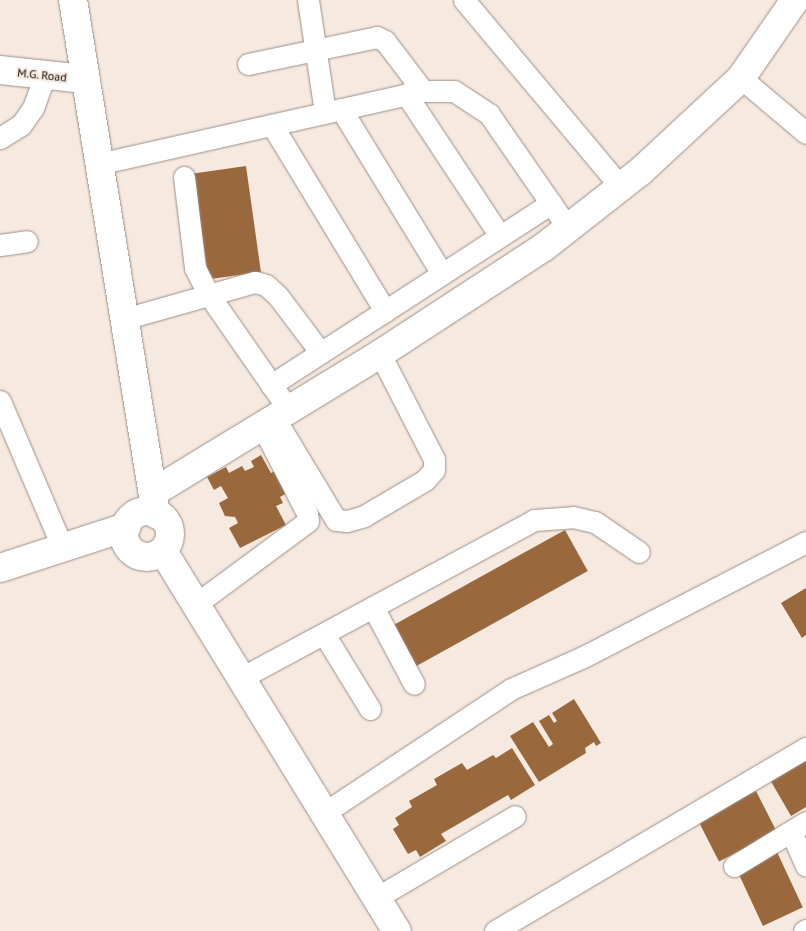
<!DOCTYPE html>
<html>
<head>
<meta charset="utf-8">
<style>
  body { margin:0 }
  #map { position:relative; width:806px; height:931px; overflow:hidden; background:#f6e9e0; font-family:"PT Sans",sans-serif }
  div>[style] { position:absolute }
  .building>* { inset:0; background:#9a683d; transform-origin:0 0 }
  .roads { filter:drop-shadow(0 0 1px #9a8f86) drop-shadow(0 0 1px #9a8f86) }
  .minor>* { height:21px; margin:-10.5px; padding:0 10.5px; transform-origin:10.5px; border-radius:10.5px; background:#fff }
  .major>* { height:28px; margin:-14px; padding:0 14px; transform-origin:14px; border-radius:14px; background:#fff }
  .major>.ring { margin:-14px; padding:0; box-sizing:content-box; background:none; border:28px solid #fff; border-radius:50% }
  span { translate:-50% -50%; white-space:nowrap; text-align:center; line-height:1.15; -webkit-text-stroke:4px #f6e9e0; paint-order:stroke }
  .street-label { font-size:12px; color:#0f0b08 }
</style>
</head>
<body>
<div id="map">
  <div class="building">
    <div style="left:246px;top:166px;width:107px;height:53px;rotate:82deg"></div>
    <div style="clip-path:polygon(261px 455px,271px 473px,277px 470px,289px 492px,280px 497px,283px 503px,276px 506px,286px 525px,240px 548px,229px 528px,238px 523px,235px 517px,225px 516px,219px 503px,228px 498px,221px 486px,214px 490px,207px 477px,226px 467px,229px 473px,242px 466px,245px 471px,254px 467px,251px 461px)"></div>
    <div style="left:565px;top:530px;width:47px;height:197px;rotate:61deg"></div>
    <div style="clip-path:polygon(806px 588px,806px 635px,802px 638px,781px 603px)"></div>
    <div style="clip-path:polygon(574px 699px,601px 743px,596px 746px,594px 742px,585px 748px,586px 753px,539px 782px,510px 736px,533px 722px,549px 747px,553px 744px,539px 721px,549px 715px,554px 723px,557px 721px,552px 713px)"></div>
    <div style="clip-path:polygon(512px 748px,535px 785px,511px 800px,508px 795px,441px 834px,446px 841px,420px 857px,416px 850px,408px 854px,393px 829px,399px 825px,395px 818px,412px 807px,409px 801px,437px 785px,434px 779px,462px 763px,467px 770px,493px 755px,496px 758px)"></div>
    <div style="clip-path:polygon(806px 758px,806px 807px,791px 816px,769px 778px)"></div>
    <div style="left:756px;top:791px;width:46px;height:65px;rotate:63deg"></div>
    <div style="left:777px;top:852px;width:61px;height:44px;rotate:65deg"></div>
  </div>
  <div class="roads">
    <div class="minor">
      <div style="left:308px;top:0;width:114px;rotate:81.4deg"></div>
      <div style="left:464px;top:0;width:244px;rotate:50deg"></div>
      <div style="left:248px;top:64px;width:132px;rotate:-11.8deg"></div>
      <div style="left:377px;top:37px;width:9px;rotate:27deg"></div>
      <div style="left:385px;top:41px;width:63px;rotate:52.8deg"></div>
      <div style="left:741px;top:78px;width:85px;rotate:40.2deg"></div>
      <div style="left:406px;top:94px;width:170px;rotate:56.5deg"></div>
      <div style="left:341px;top:109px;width:193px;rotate:58.5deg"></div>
      <div style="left:272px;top:125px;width:218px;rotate:58.7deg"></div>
      <div style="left:0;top:138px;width:25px;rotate:-32deg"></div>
      <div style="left:21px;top:125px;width:21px;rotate:-55deg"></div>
      <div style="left:33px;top:108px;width:35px;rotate:-70deg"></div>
      <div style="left:98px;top:164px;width:333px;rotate:-12.7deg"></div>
      <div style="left:423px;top:91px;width:31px"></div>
      <div style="left:454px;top:91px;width:42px;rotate:33.3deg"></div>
      <div style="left:489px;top:114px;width:139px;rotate:55.3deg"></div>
      <div style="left:184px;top:177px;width:92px;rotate:83.1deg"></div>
      <div style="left:195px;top:268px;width:30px;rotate:63deg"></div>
      <div style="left:209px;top:295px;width:140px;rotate:55.2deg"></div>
      <div style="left:0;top:245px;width:27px;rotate:-8deg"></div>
      <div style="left:124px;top:319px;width:136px;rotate:-15.8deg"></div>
      <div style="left:255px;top:282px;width:11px;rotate:15deg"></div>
      <div style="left:266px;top:285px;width:16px;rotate:43deg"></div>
      <div style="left:278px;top:296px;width:71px;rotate:53deg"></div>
      <div style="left:271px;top:385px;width:334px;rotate:-33deg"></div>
      <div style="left:0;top:401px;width:161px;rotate:66.9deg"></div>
      <div style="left:275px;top:419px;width:118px;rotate:58.9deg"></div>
      <div style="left:336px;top:520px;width:11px;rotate:5deg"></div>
      <div style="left:347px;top:521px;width:18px;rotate:-16deg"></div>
      <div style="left:364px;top:516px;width:71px;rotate:-30.5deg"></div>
      <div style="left:425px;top:480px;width:13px;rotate:-48deg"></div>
      <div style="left:434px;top:470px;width:11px;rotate:-90deg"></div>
      <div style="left:434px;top:459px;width:118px;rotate:-117.2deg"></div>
      <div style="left:196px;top:604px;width:139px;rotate:-36.5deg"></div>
      <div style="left:308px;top:521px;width:8px;rotate:-97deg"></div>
      <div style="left:307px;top:513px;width:98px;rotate:-117.3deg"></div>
      <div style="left:373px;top:607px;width:87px;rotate:62deg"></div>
      <div style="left:324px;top:634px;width:88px;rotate:58.5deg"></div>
      <div style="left:241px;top:678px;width:333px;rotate:-28.3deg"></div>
      <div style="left:534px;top:520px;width:39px;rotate:-4deg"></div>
      <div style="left:573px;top:517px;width:23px;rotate:13deg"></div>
      <div style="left:595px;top:522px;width:53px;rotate:34.3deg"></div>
      <div style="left:324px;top:813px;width:224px;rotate:-33.5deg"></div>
      <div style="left:511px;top:689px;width:79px;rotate:-24deg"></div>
      <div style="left:583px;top:657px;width:251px;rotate:-27.3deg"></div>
      <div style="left:791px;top:832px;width:37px;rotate:66deg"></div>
      <div style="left:734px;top:866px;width:84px;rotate:-31.4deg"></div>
      <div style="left:376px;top:898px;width:161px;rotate:-30.5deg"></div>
      <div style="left:495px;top:931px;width:361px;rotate:-30.5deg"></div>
      <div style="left:804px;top:931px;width:2px;rotate:-27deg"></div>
    </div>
    <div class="major">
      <div style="left:73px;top:0;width:521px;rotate:80.83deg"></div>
      <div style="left:0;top:70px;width:84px;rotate:6.1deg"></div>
      <div style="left:154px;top:492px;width:265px;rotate:-31.4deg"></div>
      <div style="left:380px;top:354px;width:196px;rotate:-33.1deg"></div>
      <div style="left:544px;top:247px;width:123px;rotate:-38.1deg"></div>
      <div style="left:641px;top:171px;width:137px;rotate:-42.9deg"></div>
      <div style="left:741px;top:78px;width:95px;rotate:-55.3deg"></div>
      <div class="ring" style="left:124px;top:511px;width:18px;height:18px"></div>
      <div style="left:163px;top:551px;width:446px;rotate:58.4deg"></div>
      <div style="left:0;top:568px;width:133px;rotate:-18deg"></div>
    </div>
  </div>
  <div class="street-label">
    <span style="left:42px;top:75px;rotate:6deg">M.G. Road</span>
  </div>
</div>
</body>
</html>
